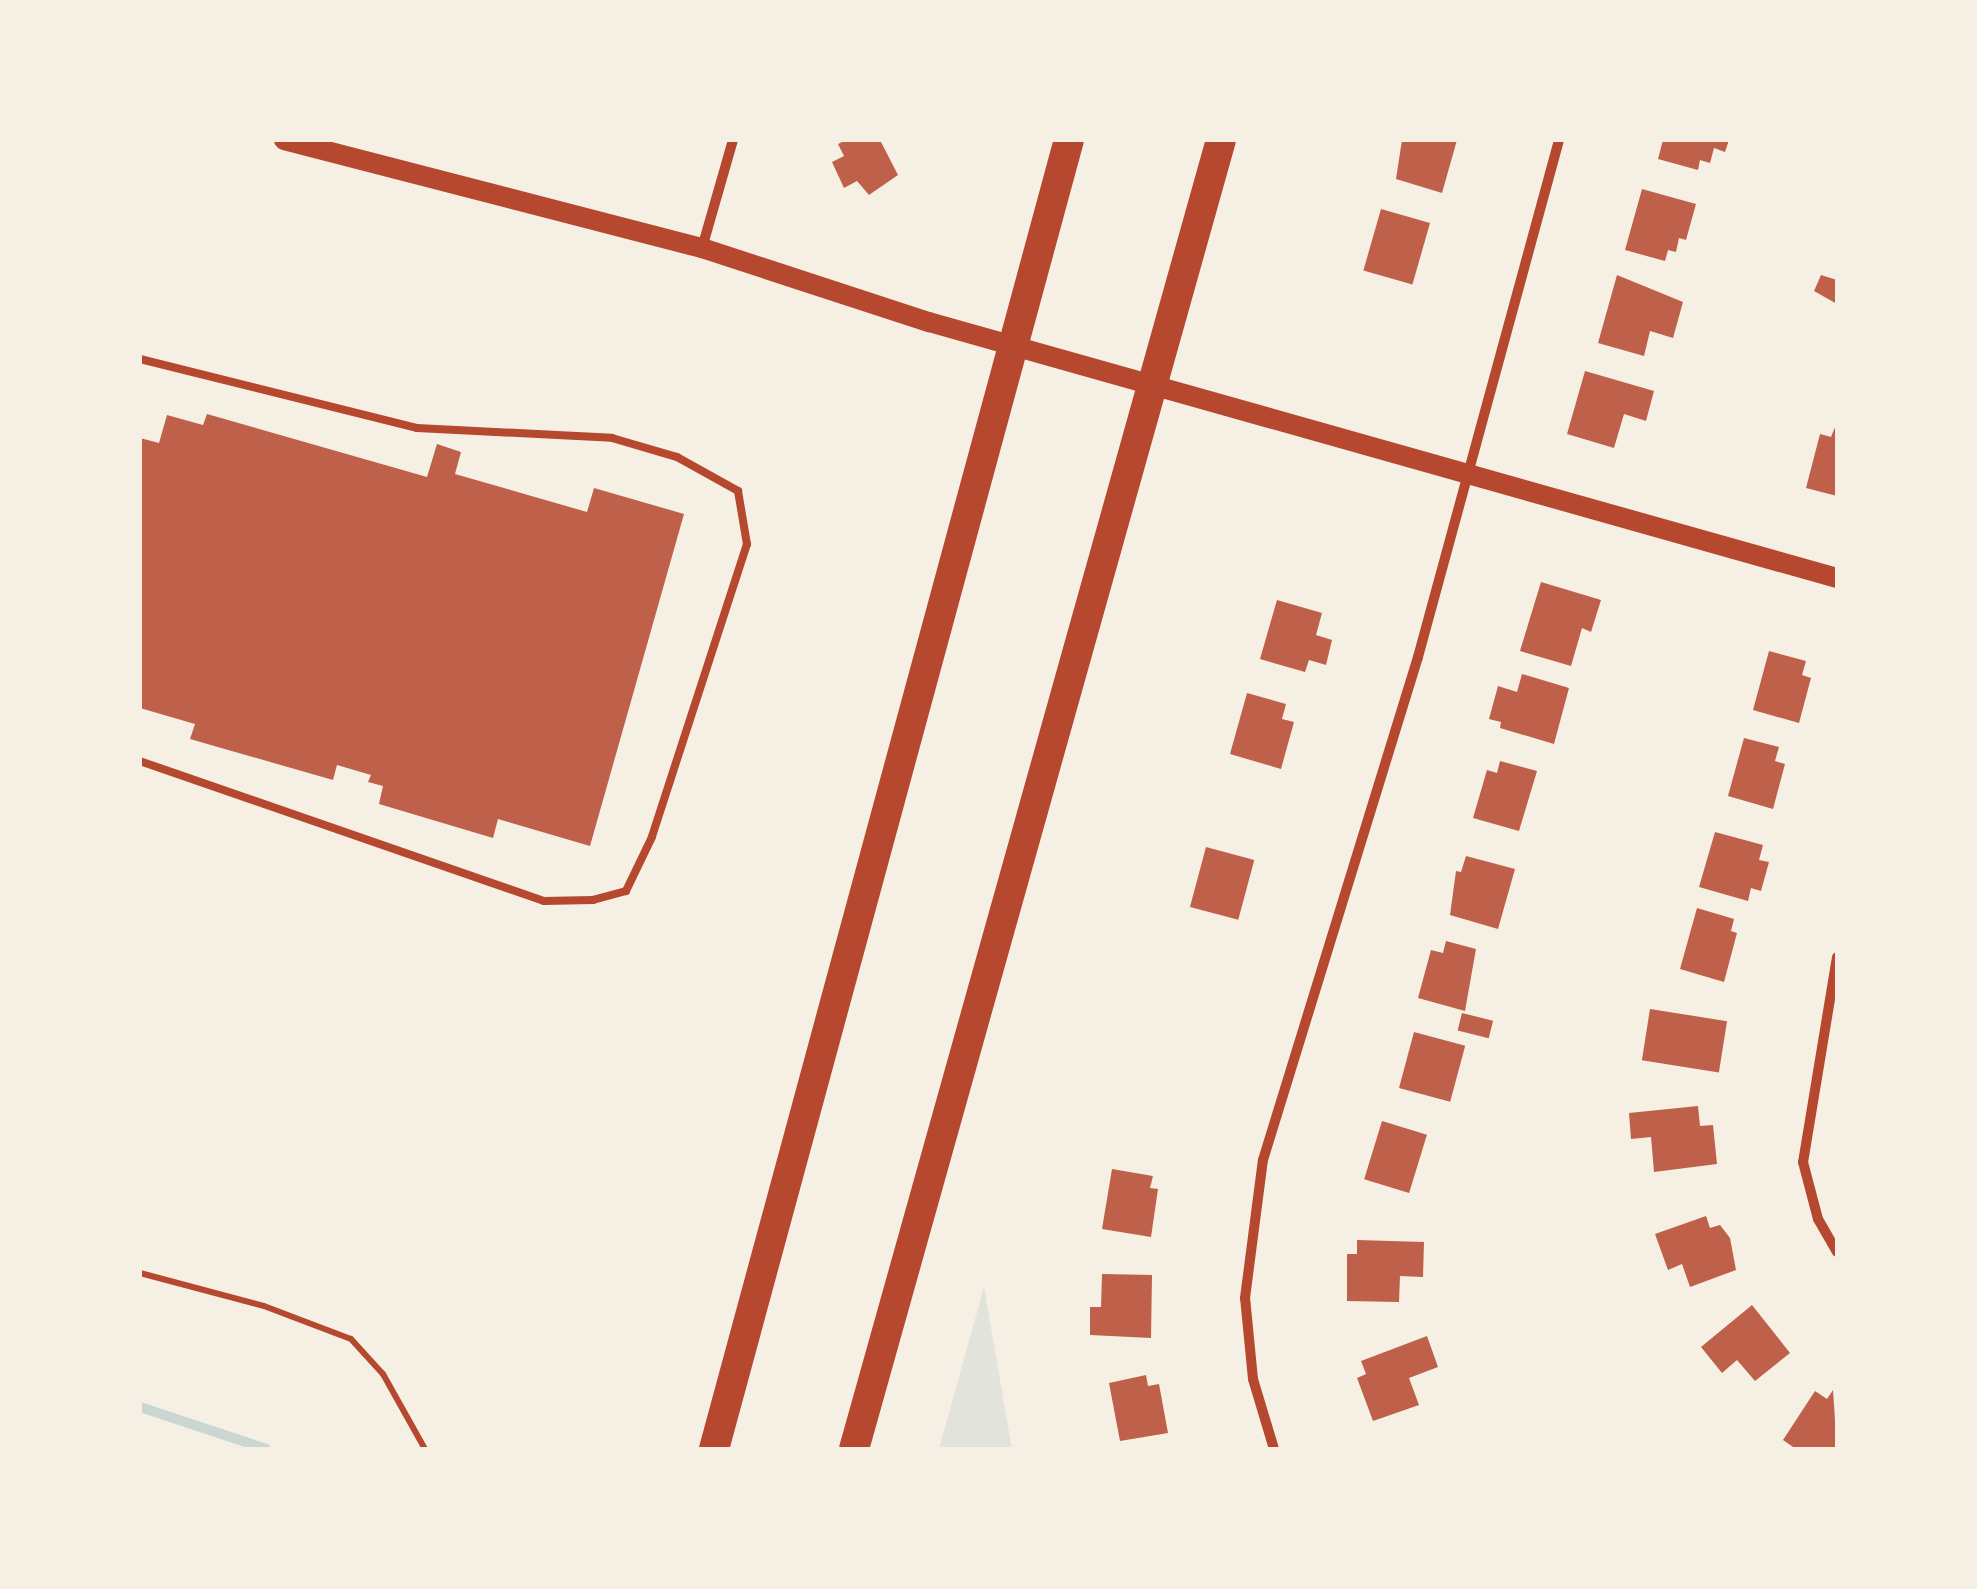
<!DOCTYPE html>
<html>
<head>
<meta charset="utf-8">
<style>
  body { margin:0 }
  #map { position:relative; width:1977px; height:1589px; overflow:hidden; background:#f6efe4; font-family:Helvetica,sans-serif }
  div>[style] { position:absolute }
  .green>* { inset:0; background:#e2e4dc }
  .stream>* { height:10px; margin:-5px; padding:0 5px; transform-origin:5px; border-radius:5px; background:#c9d6d2 }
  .building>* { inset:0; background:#bf614a; transform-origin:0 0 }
  .path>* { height:6px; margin:-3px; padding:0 3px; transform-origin:3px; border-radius:3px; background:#b5482f }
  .service>* { height:8px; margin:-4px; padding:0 4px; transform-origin:4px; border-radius:4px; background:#b5482f }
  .minor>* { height:10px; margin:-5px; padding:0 5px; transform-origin:5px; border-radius:5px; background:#b5482f }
  .secondary>* { height:20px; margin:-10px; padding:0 10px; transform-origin:10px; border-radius:10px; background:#b5482f }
  .motorway>* { height:30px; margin:-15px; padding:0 15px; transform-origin:15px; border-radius:15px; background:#b5482f }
  span { translate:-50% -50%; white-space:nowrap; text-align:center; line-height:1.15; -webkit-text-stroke:9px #f6efe4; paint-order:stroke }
  .frame { position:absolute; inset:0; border:142px solid #f6efe4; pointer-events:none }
</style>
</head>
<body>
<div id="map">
  <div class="green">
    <div style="clip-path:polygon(984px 1287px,1012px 1449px,939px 1449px)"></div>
  </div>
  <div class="stream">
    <div style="left:140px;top:1407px;width:133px;rotate:18.4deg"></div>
  </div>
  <div class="building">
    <div style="clip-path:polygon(846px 140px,880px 140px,898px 175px,869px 195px,857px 181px,844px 188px,832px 162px,844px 156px,838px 144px)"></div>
    <div style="clip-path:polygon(1402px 140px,1457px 140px,1442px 193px,1396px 179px)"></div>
    <div style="clip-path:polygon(1663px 140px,1729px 140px,1725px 152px,1714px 148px,1710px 163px,1700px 160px,1698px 170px,1658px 159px)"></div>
    <div style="clip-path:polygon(1642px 189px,1696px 204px,1686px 240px,1679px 238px,1676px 252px,1668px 250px,1665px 261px,1625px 250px)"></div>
    <div style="left:1381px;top:209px;width:51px;height:64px;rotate:16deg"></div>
    <div style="clip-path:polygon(1617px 275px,1683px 302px,1673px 338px,1650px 331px,1644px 356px,1598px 343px)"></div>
    <div style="clip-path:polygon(1821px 275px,1837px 280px,1837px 304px,1814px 291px)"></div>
    <div style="clip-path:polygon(1585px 371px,1654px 391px,1646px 421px,1624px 414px,1614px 448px,1567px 434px)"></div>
    <div style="clip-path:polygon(207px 414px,427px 477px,437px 444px,461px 452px,455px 474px,587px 512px,594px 488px,684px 514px,590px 846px,498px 819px,493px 838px,379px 804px,383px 786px,368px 782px,371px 775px,337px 765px,333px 780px,190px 739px,195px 724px,140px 708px,140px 438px,159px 443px,167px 415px,203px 425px)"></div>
    <div style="clip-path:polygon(1837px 422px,1837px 496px,1806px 488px,1820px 434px,1831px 437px)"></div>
    <div style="clip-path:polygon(1541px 582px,1601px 600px,1591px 632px,1582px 628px,1571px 666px,1520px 651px)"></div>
    <div style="clip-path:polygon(1277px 600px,1322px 613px,1316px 635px,1332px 640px,1326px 665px,1309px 660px,1305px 672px,1260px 659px)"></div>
    <div style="clip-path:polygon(1769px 651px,1806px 661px,1802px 675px,1811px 678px,1799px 723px,1753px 710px)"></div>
    <div style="clip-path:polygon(1522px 674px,1569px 688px,1554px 744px,1500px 728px,1501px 722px,1489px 719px,1498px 686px,1517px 692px)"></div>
    <div style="clip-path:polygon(1247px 693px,1286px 704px,1282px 719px,1294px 722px,1281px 769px,1230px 754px)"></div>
    <div style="clip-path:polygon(1744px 738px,1779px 747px,1775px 761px,1785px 764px,1773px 809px,1728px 796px)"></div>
    <div style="clip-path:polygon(1500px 761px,1537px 771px,1519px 831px,1473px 818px,1487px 770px,1497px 773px)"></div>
    <div style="clip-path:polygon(1715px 832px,1763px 845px,1759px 860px,1769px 862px,1761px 891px,1751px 888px,1748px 901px,1699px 887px)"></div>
    <div style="left:1206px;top:847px;width:50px;height:62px;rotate:15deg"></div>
    <div style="clip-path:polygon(1466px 856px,1515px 869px,1498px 929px,1450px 915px,1456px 871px,1461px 872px)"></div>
    <div style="clip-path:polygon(1697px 908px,1734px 919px,1731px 931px,1737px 933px,1724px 982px,1680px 969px)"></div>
    <div style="clip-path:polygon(1446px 941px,1476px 949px,1465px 1011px,1418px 998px,1431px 950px,1443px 953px)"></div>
    <div style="left:1650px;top:1009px;width:78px;height:52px;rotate:9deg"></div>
    <div style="left:1462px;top:1013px;width:32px;height:18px;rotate:14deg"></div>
    <div style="left:1414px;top:1032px;width:53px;height:58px;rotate:15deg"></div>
    <div style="clip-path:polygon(1698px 1106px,1700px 1126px,1713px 1125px,1717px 1164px,1654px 1172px,1651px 1137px,1631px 1139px,1629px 1113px)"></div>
    <div style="left:1382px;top:1121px;width:47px;height:61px;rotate:17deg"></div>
    <div style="clip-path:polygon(1112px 1169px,1153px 1176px,1150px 1188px,1158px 1189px,1151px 1237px,1102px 1229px)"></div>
    <div style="clip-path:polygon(1706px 1216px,1710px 1228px,1720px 1225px,1730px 1238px,1736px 1270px,1690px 1287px,1682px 1264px,1668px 1270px,1655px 1234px)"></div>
    <div style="clip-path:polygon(1357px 1240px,1424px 1242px,1423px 1277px,1400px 1276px,1399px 1302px,1347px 1301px,1347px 1254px,1357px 1254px)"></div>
    <div style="clip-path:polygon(1102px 1274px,1152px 1275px,1151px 1338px,1090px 1335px,1090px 1307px,1101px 1307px)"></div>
    <div style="clip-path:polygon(1752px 1305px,1790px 1353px,1755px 1381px,1737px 1360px,1722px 1373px,1701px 1347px)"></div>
    <div style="clip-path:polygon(1427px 1336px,1438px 1367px,1409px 1378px,1419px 1405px,1373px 1421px,1357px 1378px,1366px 1374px,1361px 1361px)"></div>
    <div style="clip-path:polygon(1146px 1375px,1148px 1386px,1159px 1384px,1168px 1433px,1120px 1441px,1109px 1383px)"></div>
    <div style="clip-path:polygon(1833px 1390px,1837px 1449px,1796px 1449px,1783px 1440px,1815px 1391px,1827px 1399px)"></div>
  </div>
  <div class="path">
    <div style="left:140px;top:1273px;width:128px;rotate:14.9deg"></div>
    <div style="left:264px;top:1306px;width:93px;rotate:20.8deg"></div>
    <div style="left:351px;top:1339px;width:47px;rotate:47.6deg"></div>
    <div style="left:383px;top:1374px;width:86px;rotate:60.8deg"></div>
  </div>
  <div class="service">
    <div style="left:140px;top:359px;width:285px;rotate:14deg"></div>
    <div style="left:417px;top:428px;width:195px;rotate:2.9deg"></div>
    <div style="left:612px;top:438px;width:68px;rotate:16.3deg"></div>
    <div style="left:677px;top:457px;width:70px;rotate:29.1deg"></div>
    <div style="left:738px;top:491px;width:54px;rotate:80.4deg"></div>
    <div style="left:747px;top:544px;width:308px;rotate:108deg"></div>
    <div style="left:652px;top:837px;width:60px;rotate:115.7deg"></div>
    <div style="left:626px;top:891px;width:34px;rotate:165deg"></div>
    <div style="left:593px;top:900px;width:49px;rotate:178.8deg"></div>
    <div style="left:544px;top:901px;width:428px;rotate:-160.9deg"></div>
  </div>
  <div class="minor">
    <div style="left:702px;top:248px;width:112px;rotate:-74deg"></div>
    <div style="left:1837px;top:957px;width:208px;rotate:99.4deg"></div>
    <div style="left:1803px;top:1162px;width:59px;rotate:75.3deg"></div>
    <div style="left:1818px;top:1219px;width:38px;rotate:60deg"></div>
    <div style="left:1274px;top:1449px;width:73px;rotate:-106.7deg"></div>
    <div style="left:1253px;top:1379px;width:81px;rotate:-95.6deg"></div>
    <div style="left:1245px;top:1298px;width:139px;rotate:-82.6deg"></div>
    <div style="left:1263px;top:1160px;width:526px;rotate:-72.87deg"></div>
    <div style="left:1418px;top:657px;width:536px;rotate:-74.74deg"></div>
  </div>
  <div class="secondary">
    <div style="left:284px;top:140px;width:432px;rotate:14.5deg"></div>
    <div style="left:702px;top:248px;width:239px;rotate:18.1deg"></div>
    <div style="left:929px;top:322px;width:943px;rotate:15.75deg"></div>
  </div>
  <div class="motorway">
    <div style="left:714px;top:1449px;width:1356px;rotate:-74.83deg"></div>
    <div style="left:854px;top:1449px;width:1359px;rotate:-74.34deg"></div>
  </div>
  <div class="frame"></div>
</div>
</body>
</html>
